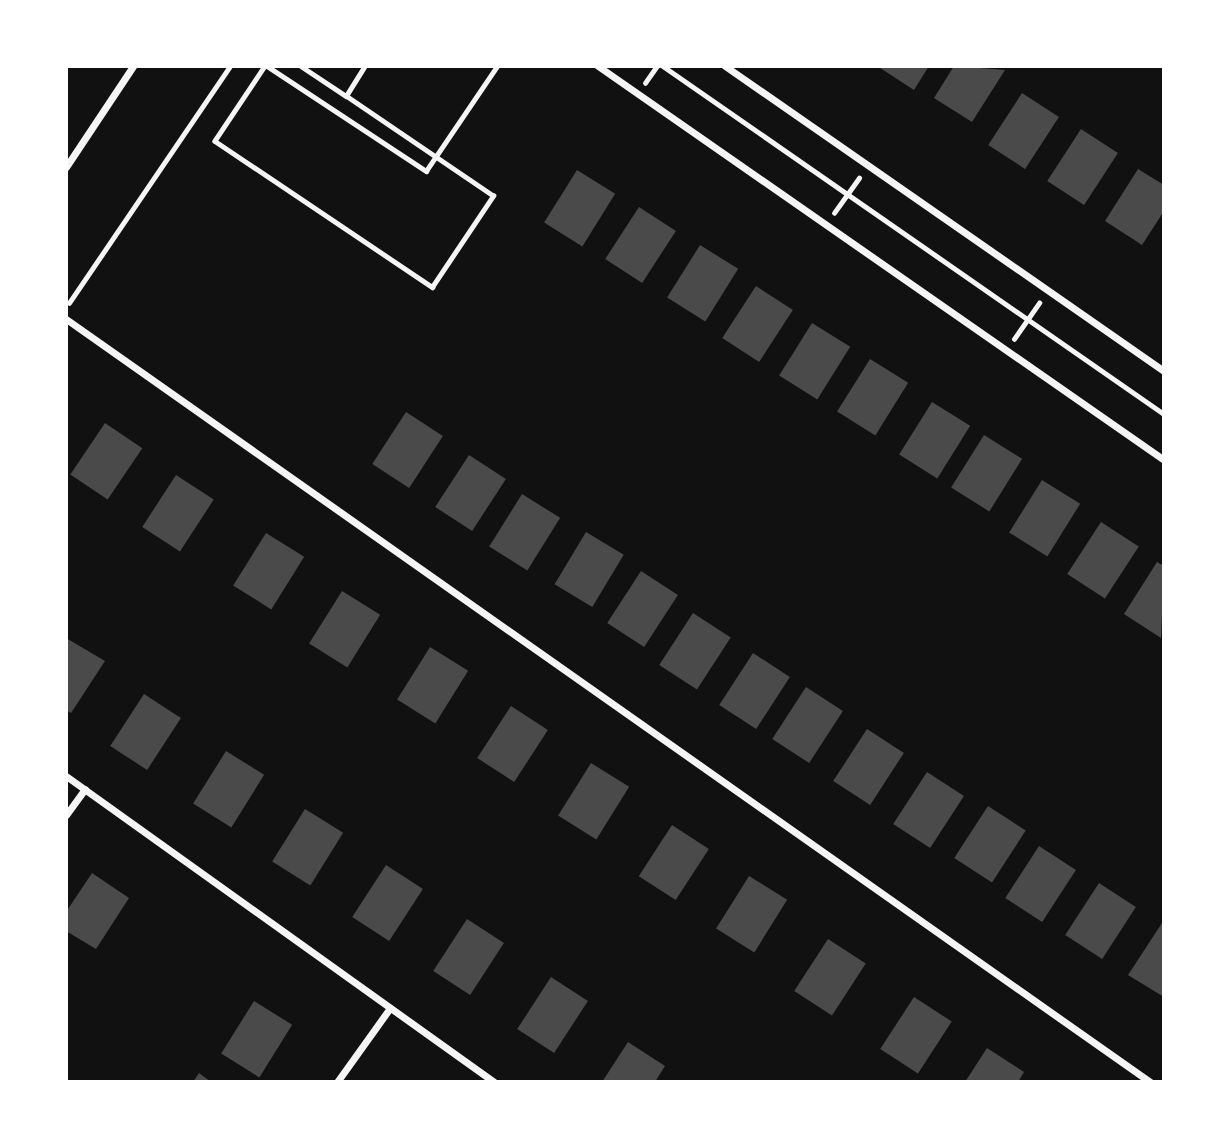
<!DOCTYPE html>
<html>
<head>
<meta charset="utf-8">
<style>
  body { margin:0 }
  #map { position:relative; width:1230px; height:1148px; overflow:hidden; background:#111; font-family:Rubik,sans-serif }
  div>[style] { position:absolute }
  .building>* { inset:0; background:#4a4a4a; transform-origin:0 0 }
  .path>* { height:4.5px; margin:-2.25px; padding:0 2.25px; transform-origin:2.25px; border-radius:2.25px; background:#f5f5f5 }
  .minor>* { height:7px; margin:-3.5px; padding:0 3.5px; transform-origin:3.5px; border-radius:3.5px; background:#f5f5f5 }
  span { translate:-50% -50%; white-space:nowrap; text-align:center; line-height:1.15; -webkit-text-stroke:7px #fff; paint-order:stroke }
  .frame { position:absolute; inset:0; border:68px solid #fff; pointer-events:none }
</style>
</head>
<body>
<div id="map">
  <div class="building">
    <div style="clip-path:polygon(877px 66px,929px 66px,914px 90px)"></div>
    <div style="clip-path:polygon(954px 66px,1005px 70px,972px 122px,934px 98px)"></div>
    <div style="left:1022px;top:93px;width:44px;height:62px;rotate:33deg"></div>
    <div style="left:1081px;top:129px;width:44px;height:62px;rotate:33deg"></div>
    <div style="clip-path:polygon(1138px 169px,1164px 185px,1164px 211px,1142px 245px,1105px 221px)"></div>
    <div style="left:577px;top:170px;width:45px;height:62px;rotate:32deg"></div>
    <div style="left:639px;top:207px;width:44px;height:62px;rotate:33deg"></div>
    <div style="left:700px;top:245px;width:45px;height:62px;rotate:32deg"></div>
    <div style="left:756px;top:286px;width:44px;height:62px;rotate:33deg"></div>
    <div style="left:812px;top:323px;width:45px;height:62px;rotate:32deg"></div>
    <div style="left:870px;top:359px;width:45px;height:62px;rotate:32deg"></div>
    <div style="left:932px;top:402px;width:45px;height:62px;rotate:32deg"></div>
    <div style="left:406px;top:412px;width:44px;height:62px;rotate:33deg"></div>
    <div style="left:105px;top:423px;width:45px;height:62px;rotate:34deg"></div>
    <div style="left:984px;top:435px;width:45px;height:62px;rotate:32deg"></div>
    <div style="left:469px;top:455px;width:44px;height:62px;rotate:33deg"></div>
    <div style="left:176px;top:475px;width:45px;height:62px;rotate:33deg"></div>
    <div style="left:1042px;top:480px;width:45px;height:62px;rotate:32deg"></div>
    <div style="left:522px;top:494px;width:45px;height:62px;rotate:32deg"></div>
    <div style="left:1101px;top:522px;width:45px;height:62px;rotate:33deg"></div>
    <div style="left:586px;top:532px;width:44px;height:61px;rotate:31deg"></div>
    <div style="left:266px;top:533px;width:45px;height:62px;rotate:32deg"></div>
    <div style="clip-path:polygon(1157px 562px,1164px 566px,1161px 638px,1124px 614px)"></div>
    <div style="left:641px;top:571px;width:44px;height:62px;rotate:33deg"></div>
    <div style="left:342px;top:591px;width:45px;height:62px;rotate:32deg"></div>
    <div style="left:693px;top:613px;width:45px;height:62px;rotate:33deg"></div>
    <div style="clip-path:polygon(66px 638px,105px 661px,71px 713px,66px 710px)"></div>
    <div style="left:430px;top:647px;width:45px;height:62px;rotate:32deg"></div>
    <div style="left:753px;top:653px;width:44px;height:62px;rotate:33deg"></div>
    <div style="left:806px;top:687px;width:44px;height:62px;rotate:33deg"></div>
    <div style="left:144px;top:694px;width:44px;height:62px;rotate:33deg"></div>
    <div style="left:511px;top:706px;width:44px;height:62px;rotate:33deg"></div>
    <div style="left:867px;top:729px;width:44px;height:62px;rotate:33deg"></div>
    <div style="left:226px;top:751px;width:45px;height:62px;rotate:32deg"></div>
    <div style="left:591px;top:763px;width:45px;height:62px;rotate:32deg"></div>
    <div style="left:927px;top:772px;width:44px;height:62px;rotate:33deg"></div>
    <div style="left:988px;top:806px;width:45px;height:62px;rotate:33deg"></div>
    <div style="left:305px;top:809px;width:45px;height:62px;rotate:32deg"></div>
    <div style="left:672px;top:825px;width:44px;height:61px;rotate:33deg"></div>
    <div style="left:1039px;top:846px;width:44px;height:62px;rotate:33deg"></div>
    <div style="left:386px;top:865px;width:44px;height:62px;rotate:33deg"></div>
    <div style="clip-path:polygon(92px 873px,129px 898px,96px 949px,66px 931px,66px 912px)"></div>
    <div style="left:749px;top:876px;width:45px;height:62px;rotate:32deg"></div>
    <div style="left:1099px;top:883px;width:44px;height:62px;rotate:33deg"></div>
    <div style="left:467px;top:919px;width:44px;height:62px;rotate:33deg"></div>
    <div style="clip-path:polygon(1162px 923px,1164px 924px,1164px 997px,1128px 975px)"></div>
    <div style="left:828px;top:939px;width:45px;height:62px;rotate:33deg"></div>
    <div style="left:551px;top:977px;width:44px;height:62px;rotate:33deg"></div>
    <div style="left:914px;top:997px;width:45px;height:62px;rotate:33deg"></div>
    <div style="left:254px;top:1001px;width:45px;height:62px;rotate:32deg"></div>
    <div style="clip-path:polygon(628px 1042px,665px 1066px,655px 1082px,602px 1082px)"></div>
    <div style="clip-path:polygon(987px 1048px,1024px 1072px,1018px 1082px,965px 1082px)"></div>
    <div style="clip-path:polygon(199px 1073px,211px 1082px,193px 1082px)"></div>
  </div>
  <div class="path">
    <div style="left:265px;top:66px;width:90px;rotate:123.7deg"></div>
    <div style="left:215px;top:141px;width:262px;rotate:33.9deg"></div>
    <div style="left:432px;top:287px;width:110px;rotate:-56.2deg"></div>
    <div style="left:493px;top:196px;width:178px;rotate:-145.8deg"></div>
    <div style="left:346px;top:96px;width:36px;rotate:-58deg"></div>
    <div style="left:267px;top:66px;width:191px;rotate:33.4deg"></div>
    <div style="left:426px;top:171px;width:127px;rotate:-55.9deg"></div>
    <div style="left:301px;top:66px;width:54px;rotate:33.7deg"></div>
    <div style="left:663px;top:66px;width:610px;rotate:34.78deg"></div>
    <div style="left:645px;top:83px;width:21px;rotate:-55deg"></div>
    <div style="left:834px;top:213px;width:43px;rotate:-54.5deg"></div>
    <div style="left:69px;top:303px;width:287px;rotate:-55.8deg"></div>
    <div style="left:1014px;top:339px;width:44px;rotate:-55.2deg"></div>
  </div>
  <div class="minor">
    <div style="left:598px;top:66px;width:690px;rotate:34.84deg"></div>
    <div style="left:725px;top:66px;width:535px;rotate:34.79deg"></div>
    <div style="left:66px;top:167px;width:121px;rotate:-56.4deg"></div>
    <div style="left:66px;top:319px;width:1326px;rotate:35.14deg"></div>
    <div style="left:66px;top:776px;width:526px;rotate:35.56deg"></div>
    <div style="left:66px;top:815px;width:32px;rotate:-54deg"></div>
    <div style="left:337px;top:1082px;width:91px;rotate:-54.4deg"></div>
  </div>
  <div class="frame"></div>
</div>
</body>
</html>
